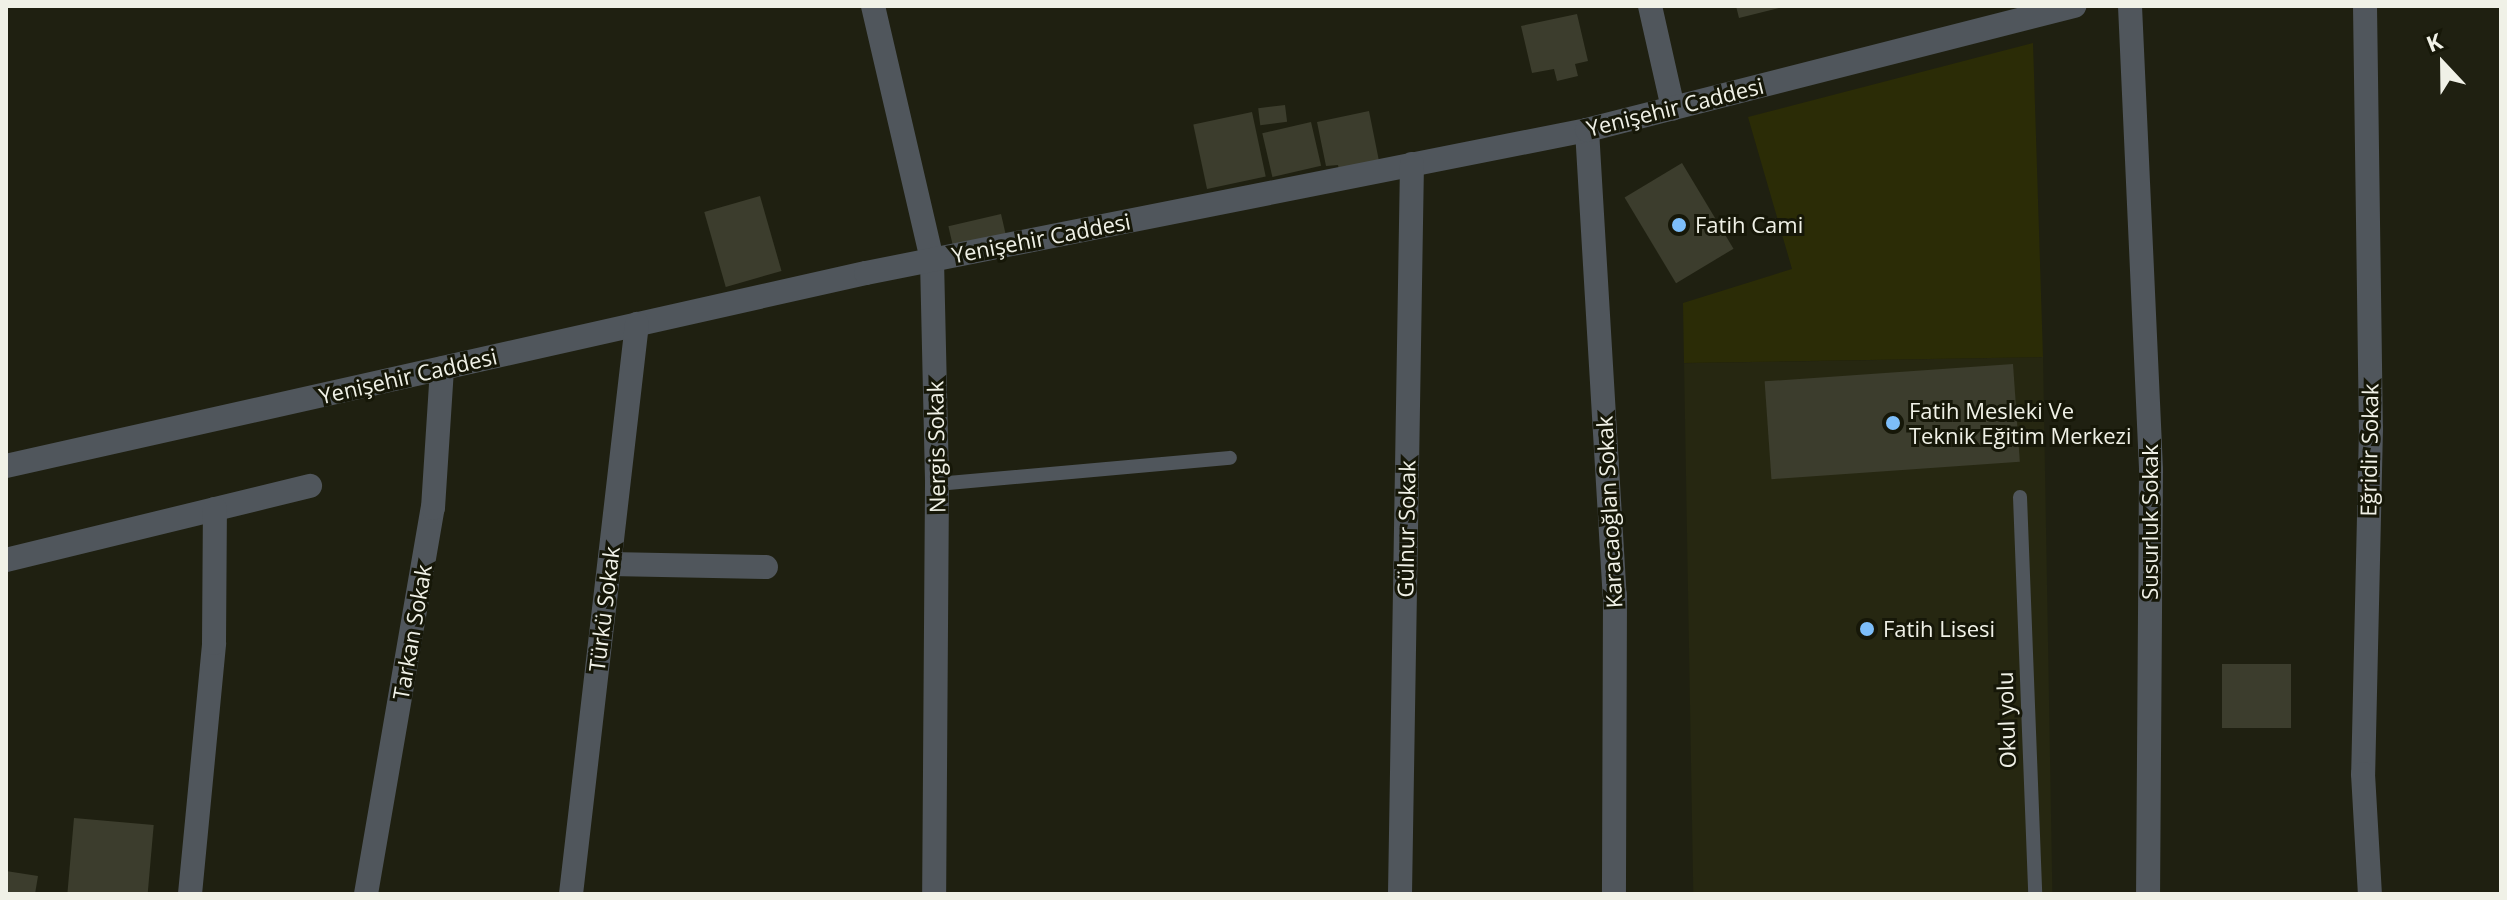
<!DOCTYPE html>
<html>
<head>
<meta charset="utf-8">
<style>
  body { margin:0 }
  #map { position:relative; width:2507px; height:900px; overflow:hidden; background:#1f2011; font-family:"Open Sans",sans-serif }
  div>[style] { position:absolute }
  .built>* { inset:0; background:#262711; transform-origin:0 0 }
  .green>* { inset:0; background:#2b2c06 }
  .building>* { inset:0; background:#3c3d2d; transform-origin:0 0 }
  .lane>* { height:14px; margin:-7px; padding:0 7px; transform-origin:7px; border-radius:7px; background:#50565c }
  .street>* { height:24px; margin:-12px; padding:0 12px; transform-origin:12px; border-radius:12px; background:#50565c }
  .dots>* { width:22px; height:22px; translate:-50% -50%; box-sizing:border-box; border:4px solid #161708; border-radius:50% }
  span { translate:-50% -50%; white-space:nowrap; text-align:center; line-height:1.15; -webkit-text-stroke:6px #161708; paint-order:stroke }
  .street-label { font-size:22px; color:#f0f1e7 }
  .poi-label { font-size:22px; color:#f0f1e7 }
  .left { translate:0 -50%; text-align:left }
  .frame { position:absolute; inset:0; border:8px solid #f0f1e7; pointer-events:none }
  .north { position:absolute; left:2403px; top:24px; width:80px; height:80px; -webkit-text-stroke:6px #161708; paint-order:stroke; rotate:338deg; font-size:22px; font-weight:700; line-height:32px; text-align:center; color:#f0f1e7 }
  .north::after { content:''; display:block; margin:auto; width:28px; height:36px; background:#f0f1e7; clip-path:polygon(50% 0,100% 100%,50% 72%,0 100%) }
</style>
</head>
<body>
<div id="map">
  <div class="built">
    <div style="left:2043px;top:357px;width:537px;height:359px;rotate:89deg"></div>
  </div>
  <div class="green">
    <div style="clip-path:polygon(2033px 43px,2043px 357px,1684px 363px,1683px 303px,1792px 269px,1748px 117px)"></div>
  </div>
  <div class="building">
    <div style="clip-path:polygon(1736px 6px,1783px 6px,1783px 7px,1739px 18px)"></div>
    <div style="clip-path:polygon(1577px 14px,1588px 61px,1575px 64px,1578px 76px,1557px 81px,1554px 69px,1532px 73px,1521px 26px)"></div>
    <div style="left:1285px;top:105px;width:17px;height:27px;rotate:83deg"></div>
    <div style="clip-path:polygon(1369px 111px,1380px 166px,1340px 176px,1338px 165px,1326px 166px,1317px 122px)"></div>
    <div style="left:1252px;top:112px;width:66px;height:60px;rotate:78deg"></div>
    <div style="left:1311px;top:122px;width:45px;height:50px;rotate:77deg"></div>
    <div style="left:1682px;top:163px;width:100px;height:67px;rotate:59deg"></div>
    <div style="left:760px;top:196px;width:78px;height:58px;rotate:74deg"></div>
    <div style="left:1001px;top:214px;width:27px;height:54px;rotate:77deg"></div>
    <div style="left:2013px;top:364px;width:98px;height:249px;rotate:86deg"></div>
    <div style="left:2222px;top:664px;width:69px;height:64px"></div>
    <div style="left:74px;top:818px;width:80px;height:76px;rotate:5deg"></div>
    <div style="clip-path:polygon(6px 871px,38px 876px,35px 894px,6px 894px)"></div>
  </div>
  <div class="lane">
    <div style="left:937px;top:484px;width:294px;rotate:-5.1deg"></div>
    <div style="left:2020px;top:497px;width:397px;rotate:87.8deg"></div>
  </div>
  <div class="street">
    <div style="left:873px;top:6px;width:261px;rotate:76.9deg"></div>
    <div style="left:932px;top:260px;width:224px;rotate:88.7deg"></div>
    <div style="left:937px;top:484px;width:410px;rotate:90.4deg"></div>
    <div style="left:1650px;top:6px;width:105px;rotate:77.3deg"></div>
    <div style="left:2130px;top:6px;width:464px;rotate:87.4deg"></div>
    <div style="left:2151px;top:470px;width:424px;rotate:90.4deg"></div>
    <div style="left:2365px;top:6px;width:422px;rotate:89.2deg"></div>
    <div style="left:2371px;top:428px;width:346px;rotate:91.3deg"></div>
    <div style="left:2363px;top:774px;width:120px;rotate:86.7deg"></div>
    <div style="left:1587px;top:130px;width:466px;rotate:86.6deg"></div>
    <div style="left:1615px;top:595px;width:299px;rotate:90.2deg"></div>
    <div style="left:6px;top:466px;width:881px;rotate:-12.65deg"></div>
    <div style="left:866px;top:273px;width:735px;rotate:-11.22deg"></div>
    <div style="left:1587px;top:130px;width:503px;rotate:-14.29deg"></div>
    <div style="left:6px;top:560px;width:313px;rotate:-13.7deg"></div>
    <div style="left:610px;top:564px;width:156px;rotate:1.1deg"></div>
    <div style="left:190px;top:894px;width:252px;rotate:-84.5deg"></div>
    <div style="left:214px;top:643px;width:134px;rotate:-89.6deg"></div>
    <div style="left:366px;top:894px;width:392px;rotate:-80.2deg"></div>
    <div style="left:433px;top:508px;width:140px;rotate:-86.3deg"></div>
    <div style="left:571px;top:894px;width:574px;rotate:-83.4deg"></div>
    <div style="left:1400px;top:894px;width:730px;rotate:-89.06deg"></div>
  </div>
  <div class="dots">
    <div style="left:1679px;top:225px;background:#7dbef9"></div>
    <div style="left:1893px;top:423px;background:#7dbef9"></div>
    <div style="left:1867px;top:629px;background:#7dbef9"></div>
  </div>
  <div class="street-label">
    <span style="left:1675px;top:107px;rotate:-14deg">Yenişehir Caddesi</span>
    <span style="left:1041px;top:238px;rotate:-11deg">Yenişehir Caddesi</span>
    <span style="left:408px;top:376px;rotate:-13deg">Yenişehir Caddesi</span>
    <span style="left:936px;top:447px;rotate:-91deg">Nergis Sokak</span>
    <span style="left:2369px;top:450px;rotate:-89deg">Eğridir Sokak</span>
    <span style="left:1609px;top:512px;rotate:-93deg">Karacaoğlan Sokak</span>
    <span style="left:2150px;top:522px;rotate:-90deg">Susurluk Sokak</span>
    <span style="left:1406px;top:529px;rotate:-89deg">Gülnur Sokak</span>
    <span style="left:604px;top:609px;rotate:-83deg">Türkü Sokak</span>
    <span style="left:412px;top:632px;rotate:-80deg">Tarkan Sokak</span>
    <span style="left:2006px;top:720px;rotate:-92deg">Okul yolu</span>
  </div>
  <div class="poi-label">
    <span class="left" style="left:1695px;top:225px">Fatih Cami</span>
    <span class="left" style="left:1909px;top:423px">Fatih Mesleki Ve<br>Teknik Eğitim Merkezi</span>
    <span class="left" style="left:1883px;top:629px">Fatih Lisesi</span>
  </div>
  <div class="frame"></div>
  <div class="north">K</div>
</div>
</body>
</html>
